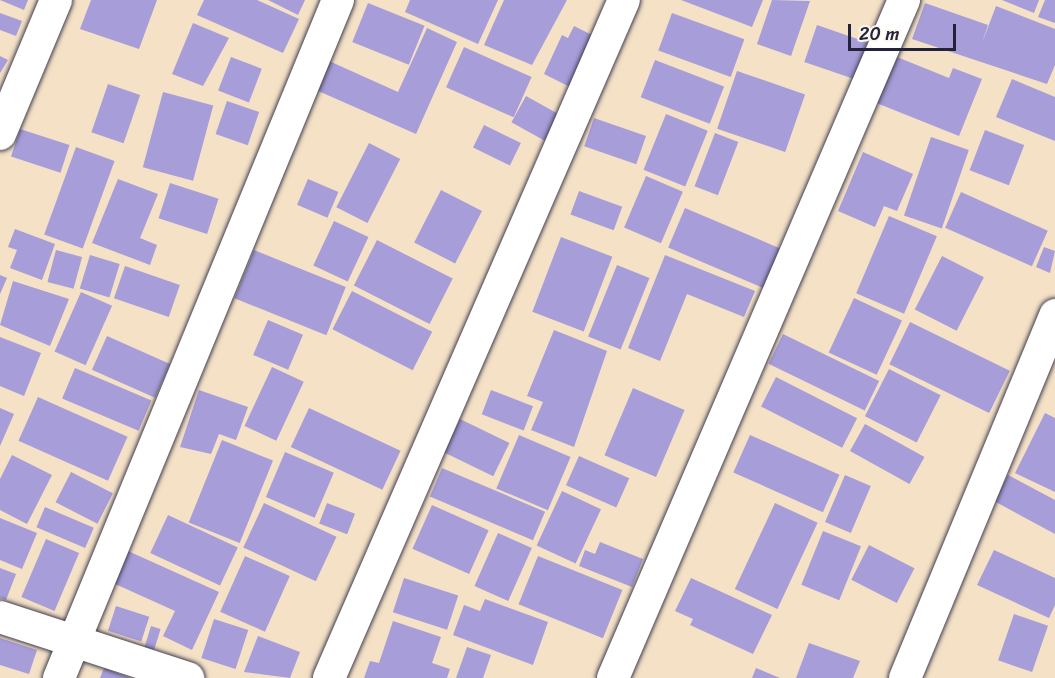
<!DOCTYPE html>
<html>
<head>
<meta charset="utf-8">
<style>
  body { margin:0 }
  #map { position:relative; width:1055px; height:678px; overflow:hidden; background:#f4e1c6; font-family:Sriracha,sans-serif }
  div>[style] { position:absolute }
  .building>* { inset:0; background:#a79dd9; transform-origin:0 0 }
  .roads { filter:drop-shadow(0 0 2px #423f50) drop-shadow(0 0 2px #423f50) }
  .street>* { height:32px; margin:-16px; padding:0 16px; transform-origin:16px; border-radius:16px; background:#fff }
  span { translate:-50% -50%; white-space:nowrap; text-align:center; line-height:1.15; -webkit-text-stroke:6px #fbf7ec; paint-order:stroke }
  .scale { position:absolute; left:848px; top:24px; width:108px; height:27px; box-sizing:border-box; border:3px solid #22223b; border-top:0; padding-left:8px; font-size:18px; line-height:21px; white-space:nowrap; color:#22223b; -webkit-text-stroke:4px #fbf7ec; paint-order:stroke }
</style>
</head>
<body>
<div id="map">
  <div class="building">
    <div style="clip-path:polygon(0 0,28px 0,24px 10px)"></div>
    <div style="clip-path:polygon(91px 0,157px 0,139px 49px,80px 29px)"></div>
    <div style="clip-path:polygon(204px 0,257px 0,299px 19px,283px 53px,197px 15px)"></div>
    <div style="clip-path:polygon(268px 0,305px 0,298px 15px)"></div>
    <div style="clip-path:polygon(410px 0,498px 0,478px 44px,405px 12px)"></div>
    <div style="clip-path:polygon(504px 0,567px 0,532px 65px,484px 45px)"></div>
    <div style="clip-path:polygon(681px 0,763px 0,752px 27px)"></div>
    <div style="clip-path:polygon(772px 0,810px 1px,791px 56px,757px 44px)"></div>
    <div style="clip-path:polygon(1002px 0,1039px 0,1034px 13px)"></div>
    <div style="clip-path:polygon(1045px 0,1055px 0,1055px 23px,1038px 17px)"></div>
    <div style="left:368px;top:3px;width:61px;height:42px;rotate:22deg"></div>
    <div style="clip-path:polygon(925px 3px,988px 25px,982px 43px,996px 6px,1055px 29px,1055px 65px,1047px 84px,912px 39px)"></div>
    <div style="clip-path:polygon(0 13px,22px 21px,16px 36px,0 30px)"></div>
    <div style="left:672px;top:13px;width:77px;height:40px;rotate:20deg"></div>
    <div style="clip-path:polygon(193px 23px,229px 38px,203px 86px,172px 74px)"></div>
    <div style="left:817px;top:25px;width:55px;height:39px;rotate:19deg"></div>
    <div style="clip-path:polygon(574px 26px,596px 37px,572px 88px,544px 74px,562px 35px,568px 38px)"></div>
    <div style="clip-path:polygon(427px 28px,457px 42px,416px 134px,316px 90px,329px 61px,398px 92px)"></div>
    <div style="left:464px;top:47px;width:74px;height:44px;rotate:24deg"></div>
    <div style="clip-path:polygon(892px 55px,949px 78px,953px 68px,982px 79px,959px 136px,874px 102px)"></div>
    <div style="clip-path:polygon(0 56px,8px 60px,0 73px)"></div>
    <div style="left:231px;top:57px;width:33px;height:36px;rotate:21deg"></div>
    <div style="left:655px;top:60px;width:74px;height:40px;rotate:21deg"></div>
    <div style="left:737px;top:71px;width:72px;height:61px;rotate:19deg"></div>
    <div style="clip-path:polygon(1012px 79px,1055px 97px,1055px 141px,996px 117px)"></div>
    <div style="left:108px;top:84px;width:34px;height:51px;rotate:19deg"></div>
    <div style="left:163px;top:92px;width:52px;height:78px;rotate:15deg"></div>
    <div style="left:526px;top:96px;width:38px;height:30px;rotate:29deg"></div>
    <div style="left:227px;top:101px;width:34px;height:35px;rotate:19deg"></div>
    <div style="left:666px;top:114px;width:45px;height:60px;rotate:22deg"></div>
    <div style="left:594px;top:118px;width:55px;height:30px;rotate:19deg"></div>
    <div style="left:484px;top:125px;width:41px;height:25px;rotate:26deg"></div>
    <div style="left:20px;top:129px;width:52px;height:29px;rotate:18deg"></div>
    <div style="left:985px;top:130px;width:42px;height:43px;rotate:21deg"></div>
    <div style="left:715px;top:133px;width:25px;height:57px;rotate:21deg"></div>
    <div style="left:931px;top:137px;width:40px;height:83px;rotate:19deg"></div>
    <div style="left:369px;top:143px;width:35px;height:72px;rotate:27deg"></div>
    <div style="left:76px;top:147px;width:41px;height:93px;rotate:20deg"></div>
    <div style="clip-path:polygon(863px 152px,913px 174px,897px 211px,884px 206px,875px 227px,838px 211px)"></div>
    <div style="left:646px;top:176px;width:40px;height:56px;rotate:23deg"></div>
    <div style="clip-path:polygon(118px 179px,158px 194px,140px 238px,157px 245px,150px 265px,92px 243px)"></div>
    <div style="left:308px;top:179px;width:33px;height:28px;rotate:23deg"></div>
    <div style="left:170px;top:183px;width:51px;height:37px;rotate:18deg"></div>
    <div style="left:441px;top:190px;width:46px;height:59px;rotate:27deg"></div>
    <div style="left:579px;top:191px;width:46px;height:25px;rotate:20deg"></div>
    <div style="left:961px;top:192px;width:95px;height:39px;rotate:24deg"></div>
    <div style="left:685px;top:208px;width:104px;height:43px;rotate:23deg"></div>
    <div style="left:889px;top:216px;width:52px;height:84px;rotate:23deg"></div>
    <div style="left:334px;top:221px;width:38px;height:49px;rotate:25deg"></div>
    <div style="clip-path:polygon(15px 229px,55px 244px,42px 280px,10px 268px,17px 250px,8px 247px)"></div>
    <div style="left:561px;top:237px;width:55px;height:80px;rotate:21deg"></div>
    <div style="left:377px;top:240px;width:85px;height:51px;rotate:27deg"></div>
    <div style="clip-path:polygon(1044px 247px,1055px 251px,1050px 273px,1036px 267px)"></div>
    <div style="left:56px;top:250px;width:27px;height:33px;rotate:15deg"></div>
    <div style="left:254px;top:250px;width:99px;height:52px;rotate:22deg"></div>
    <div style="left:90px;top:255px;width:31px;height:35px;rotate:17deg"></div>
    <div style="clip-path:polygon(665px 255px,755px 291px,744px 317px,687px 294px,660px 361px,628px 348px)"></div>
    <div style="left:942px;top:256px;width:47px;height:60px;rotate:27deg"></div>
    <div style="left:617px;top:265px;width:35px;height:77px;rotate:22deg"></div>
    <div style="left:125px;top:266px;width:58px;height:34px;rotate:19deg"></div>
    <div style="clip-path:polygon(0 275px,7px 278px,0 294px)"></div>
    <div style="clip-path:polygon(13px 281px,69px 299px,50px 346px,0 325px)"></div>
    <div style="left:352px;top:291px;width:90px;height:43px;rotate:27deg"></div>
    <div style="left:81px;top:292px;width:34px;height:65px;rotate:24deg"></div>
    <div style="left:854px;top:298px;width:53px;height:60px;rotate:25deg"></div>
    <div style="left:268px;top:320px;width:38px;height:38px;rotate:23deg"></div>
    <div style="left:910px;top:322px;width:111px;height:47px;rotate:26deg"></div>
    <div style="clip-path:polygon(554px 330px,607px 351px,574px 447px,531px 430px,543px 402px,527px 396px)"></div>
    <div style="left:783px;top:334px;width:107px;height:33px;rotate:26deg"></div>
    <div style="left:107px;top:336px;width:69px;height:37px;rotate:24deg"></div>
    <div style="clip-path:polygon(0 337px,41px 353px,24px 396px,0 386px)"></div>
    <div style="left:272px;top:367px;width:35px;height:65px;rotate:25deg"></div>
    <div style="left:75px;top:368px;width:83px;height:33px;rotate:23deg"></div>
    <div style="left:889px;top:369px;width:58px;height:53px;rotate:27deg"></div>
    <div style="left:776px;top:377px;width:91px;height:33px;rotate:27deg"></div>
    <div style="left:633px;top:388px;width:56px;height:73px;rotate:23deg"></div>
    <div style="clip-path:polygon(199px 390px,248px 407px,236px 440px,219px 434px,211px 454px,180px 447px)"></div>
    <div style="left:491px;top:390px;width:45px;height:26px;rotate:21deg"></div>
    <div style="left:38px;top:397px;width:98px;height:48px;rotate:24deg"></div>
    <div style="clip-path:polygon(0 408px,14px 414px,0 446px)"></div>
    <div style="left:309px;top:408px;width:101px;height:43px;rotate:25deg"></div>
    <div style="clip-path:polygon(1045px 413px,1055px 418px,1055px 492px,1015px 473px)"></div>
    <div style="left:460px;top:419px;width:55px;height:37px;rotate:26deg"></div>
    <div style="left:865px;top:424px;width:68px;height:31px;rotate:29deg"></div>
    <div style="left:519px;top:435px;width:56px;height:58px;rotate:23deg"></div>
    <div style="left:750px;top:435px;width:98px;height:41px;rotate:24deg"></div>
    <div style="left:222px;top:440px;width:55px;height:89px;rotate:22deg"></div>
    <div style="left:285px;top:452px;width:53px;height:49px;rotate:23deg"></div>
    <div style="clip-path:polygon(12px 455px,52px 475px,27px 524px,0 510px,0 479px)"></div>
    <div style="left:579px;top:456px;width:55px;height:32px;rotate:24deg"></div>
    <div style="left:442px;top:468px;width:112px;height:31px;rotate:23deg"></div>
    <div style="left:71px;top:472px;width:47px;height:34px;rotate:27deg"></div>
    <div style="left:845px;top:475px;width:28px;height:51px;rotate:23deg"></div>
    <div style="clip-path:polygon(1008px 475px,1055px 500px,1055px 534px,994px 501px)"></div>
    <div style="left:562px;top:491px;width:43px;height:60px;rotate:25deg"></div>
    <div style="left:264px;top:503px;width:80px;height:49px;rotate:25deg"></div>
    <div style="left:327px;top:503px;width:30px;height:22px;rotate:21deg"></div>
    <div style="left:775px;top:503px;width:47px;height:95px;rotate:25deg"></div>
    <div style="left:432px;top:505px;width:62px;height:48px;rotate:24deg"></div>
    <div style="left:45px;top:507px;width:53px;height:22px;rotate:23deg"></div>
    <div style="left:168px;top:515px;width:77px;height:42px;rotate:25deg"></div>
    <div style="clip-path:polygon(0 518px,37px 533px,22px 569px,0 560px)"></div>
    <div style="left:823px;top:531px;width:41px;height:58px;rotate:22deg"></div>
    <div style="left:498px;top:533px;width:37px;height:58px;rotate:24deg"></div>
    <div style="left:46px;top:539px;width:36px;height:63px;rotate:23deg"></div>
    <div style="clip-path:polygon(600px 542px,643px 559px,632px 587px,579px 566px,585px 550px,595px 554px)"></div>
    <div style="left:869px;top:545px;width:51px;height:39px;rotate:27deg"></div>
    <div style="clip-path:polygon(994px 550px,1055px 578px,1055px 605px,1049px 618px,977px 585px)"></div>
    <div style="clip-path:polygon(128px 551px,219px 592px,192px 650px,163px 636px,175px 611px,113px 583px)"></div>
    <div style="left:245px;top:556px;width:49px;height:61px;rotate:24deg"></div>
    <div style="left:538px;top:556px;width:91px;height:52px;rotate:22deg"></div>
    <div style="clip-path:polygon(0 568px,16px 574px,6px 600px,0 598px)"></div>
    <div style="left:404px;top:578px;width:57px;height:36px;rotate:18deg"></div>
    <div style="clip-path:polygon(691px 578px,772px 615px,753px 654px,690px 625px,693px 619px,675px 611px)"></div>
    <div style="clip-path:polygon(485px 599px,548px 622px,533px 665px,453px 635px,464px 605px,480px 611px)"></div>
    <div style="left:116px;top:606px;width:35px;height:26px;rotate:18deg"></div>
    <div style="left:1014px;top:614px;width:36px;height:49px;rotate:19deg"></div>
    <div style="left:214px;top:619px;width:36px;height:41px;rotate:18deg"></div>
    <div style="clip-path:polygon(393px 621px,441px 637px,432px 663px,450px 669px,447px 678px,364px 678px,370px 661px,379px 663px)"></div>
    <div style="left:151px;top:626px;width:10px;height:22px;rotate:17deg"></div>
    <div style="clip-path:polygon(258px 636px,300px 652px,290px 678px,244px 672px)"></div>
    <div style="clip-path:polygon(0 638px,37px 650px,29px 674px,0 665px)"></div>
    <div style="clip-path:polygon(809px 643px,860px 661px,853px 678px,796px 678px)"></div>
    <div style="clip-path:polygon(467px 647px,491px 655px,483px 678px,456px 678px)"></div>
    <div style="clip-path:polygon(104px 668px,130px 678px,100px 678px)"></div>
    <div style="clip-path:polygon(756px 668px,780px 678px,752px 678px)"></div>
  </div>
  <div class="roads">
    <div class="street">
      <div style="left:0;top:134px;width:145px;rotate:-67.3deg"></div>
      <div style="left:0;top:617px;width:198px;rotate:18deg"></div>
      <div style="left:59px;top:678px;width:733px;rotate:-67.63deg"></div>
      <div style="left:329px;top:678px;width:739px;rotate:-66.49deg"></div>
      <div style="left:613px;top:678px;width:738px;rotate:-66.77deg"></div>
      <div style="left:905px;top:678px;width:393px;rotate:-67.5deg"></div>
    </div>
  </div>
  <div class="scale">20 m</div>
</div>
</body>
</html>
